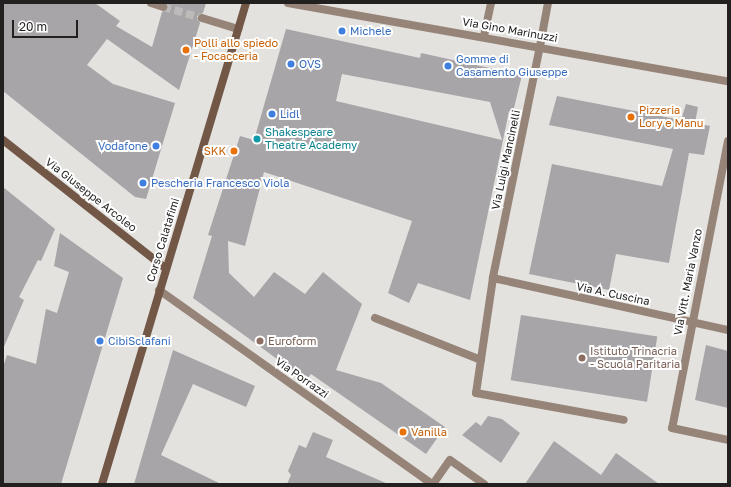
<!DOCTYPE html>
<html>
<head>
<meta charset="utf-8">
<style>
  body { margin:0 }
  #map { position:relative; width:731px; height:487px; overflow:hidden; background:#e3e2df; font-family:"Golos Text",sans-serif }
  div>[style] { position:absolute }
  .building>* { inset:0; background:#a7a5a8; transform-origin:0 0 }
  .street-tunnel>* { height:8px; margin-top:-4px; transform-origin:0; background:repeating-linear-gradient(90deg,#bcbbb9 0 8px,transparent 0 12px) }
  .lane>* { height:8px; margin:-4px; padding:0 4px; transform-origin:4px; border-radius:4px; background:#978478 }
  .street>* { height:8px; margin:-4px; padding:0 4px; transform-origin:4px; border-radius:4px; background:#978478 }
  .secondary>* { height:8px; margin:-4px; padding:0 4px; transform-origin:4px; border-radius:4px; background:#725746 }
  .dots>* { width:11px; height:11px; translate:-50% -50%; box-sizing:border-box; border:2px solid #fff; border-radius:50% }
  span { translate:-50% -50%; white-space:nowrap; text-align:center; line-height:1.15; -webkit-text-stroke:4px #fff; paint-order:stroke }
  .street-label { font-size:11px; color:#222120 }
  .shop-label { font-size:11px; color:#366cbe }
  .left { translate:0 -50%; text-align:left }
  .right { translate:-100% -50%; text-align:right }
  .food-label { font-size:11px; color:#c56008 }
  .culture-label { font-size:11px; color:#0d838f }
  .education-label { font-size:11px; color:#785e54 }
  .frame { position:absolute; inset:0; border:4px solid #222120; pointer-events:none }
  .scale { position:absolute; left:12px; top:20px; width:66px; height:18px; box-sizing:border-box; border:2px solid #222120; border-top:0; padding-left:5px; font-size:12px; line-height:14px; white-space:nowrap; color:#222120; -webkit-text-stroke:3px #fff; paint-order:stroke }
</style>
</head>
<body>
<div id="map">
  <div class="building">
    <div style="clip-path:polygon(3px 3px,95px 3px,120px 21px,116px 26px,152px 47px,162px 12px,168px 8px,167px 3px,206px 3px,203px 13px,197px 16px,200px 23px,179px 90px,107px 39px,87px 65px,113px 84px,175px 103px,146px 199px,135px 197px,3px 91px)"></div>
    <div style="clip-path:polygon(evenodd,286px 29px,420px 58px,421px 53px,522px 75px,513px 112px,509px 111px,470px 300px,418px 283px,409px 303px,388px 293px,412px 221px,264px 172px,245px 246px,228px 241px,229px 273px,254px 297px,274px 272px,305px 294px,323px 272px,362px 304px,336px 370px,381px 383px,445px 427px,426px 454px,311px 374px,306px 380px,193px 298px,212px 236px,208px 235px,240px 136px,254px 140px,286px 29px,342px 74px,490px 102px,502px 140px,336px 101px,342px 74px)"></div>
    <div style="clip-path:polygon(557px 96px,681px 120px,686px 104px,698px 107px,695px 123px,710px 126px,704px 155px,689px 153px,669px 263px,616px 254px,609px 290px,529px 274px,552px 164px,662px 186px,673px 149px,549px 125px)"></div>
    <div style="clip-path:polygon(3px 187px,55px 229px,41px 261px,38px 260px,19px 297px,24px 300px,3px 349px)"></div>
    <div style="clip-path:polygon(60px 233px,123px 278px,61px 484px,3px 484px,3px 367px,7px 355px,36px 364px,46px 309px,57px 313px,69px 272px,54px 266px)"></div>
    <div style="left:521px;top:315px;width:138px;height:66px;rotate:9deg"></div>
    <div style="clip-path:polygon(706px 345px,728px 351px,728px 408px,695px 400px)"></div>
    <div style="clip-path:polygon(173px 350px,255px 386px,246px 407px,193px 384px,161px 455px,221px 484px,134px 484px)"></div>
    <div style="clip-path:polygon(488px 416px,502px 419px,520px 433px,501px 463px,462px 435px,476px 422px,481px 426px)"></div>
    <div style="clip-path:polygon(313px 432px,333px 440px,326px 457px,388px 484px,287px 484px,291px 475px,288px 471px,299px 445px,306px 448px)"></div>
    <div style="clip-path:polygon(554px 441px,601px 475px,616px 453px,659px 484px,525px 484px)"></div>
  </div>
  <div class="street-tunnel">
    <div style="left:163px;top:7px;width:41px;rotate:15.8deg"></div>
  </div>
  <div class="lane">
    <div style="left:484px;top:36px;width:34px;rotate:-78deg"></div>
    <div style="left:540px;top:46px;width:44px;rotate:-79.5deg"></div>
    <div style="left:493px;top:278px;width:116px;rotate:98.4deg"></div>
    <div style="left:476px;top:393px;width:150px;rotate:10.3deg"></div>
    <div style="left:375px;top:318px;width:114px;rotate:21.6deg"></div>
  </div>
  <div class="street">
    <div style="left:151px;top:3px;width:13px;rotate:18deg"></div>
    <div style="left:288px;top:3px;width:447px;rotate:10.1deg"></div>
    <div style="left:202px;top:18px;width:38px;rotate:17deg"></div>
    <div style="left:540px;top:46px;width:237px;rotate:101.5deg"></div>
    <div style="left:493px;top:278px;width:241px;rotate:12.5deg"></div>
    <div style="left:728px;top:141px;width:292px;rotate:101deg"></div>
    <div style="left:672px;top:428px;width:57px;rotate:12.1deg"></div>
    <div style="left:159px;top:290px;width:335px;rotate:35.4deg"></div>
    <div style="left:433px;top:484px;width:29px;rotate:-55deg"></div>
    <div style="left:450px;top:460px;width:42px;rotate:35.2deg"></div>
  </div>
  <div class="secondary">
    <div style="left:3px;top:140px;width:206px;rotate:38.3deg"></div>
    <div style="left:102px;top:484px;width:502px;rotate:-73.33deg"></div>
  </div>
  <div class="dots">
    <div style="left:342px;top:31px;background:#3f7fe0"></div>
    <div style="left:186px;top:50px;background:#e8710a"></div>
    <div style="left:291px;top:64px;background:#3f7fe0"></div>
    <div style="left:448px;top:66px;background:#3f7fe0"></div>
    <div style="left:272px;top:114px;background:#3f7fe0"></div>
    <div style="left:631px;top:117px;background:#e8710a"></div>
    <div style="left:257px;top:139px;background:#0f9aa8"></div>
    <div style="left:156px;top:146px;background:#3f7fe0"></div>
    <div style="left:234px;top:151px;background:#e8710a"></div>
    <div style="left:143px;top:183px;background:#3f7fe0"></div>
    <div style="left:100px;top:341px;background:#3f7fe0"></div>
    <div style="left:260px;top:341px;background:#8d6e63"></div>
    <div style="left:582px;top:358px;background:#8d6e63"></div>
    <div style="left:403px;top:432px;background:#e8710a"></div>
  </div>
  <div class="street-label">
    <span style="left:510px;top:30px;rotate:10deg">Via Gino Marinuzzi</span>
    <span style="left:506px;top:160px;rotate:-78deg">Via Luigi Mancinelli</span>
    <span style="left:91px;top:195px;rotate:38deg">Via Giuseppe Arcoleo</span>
    <span style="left:163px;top:240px;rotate:-73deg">Corso Calatafimi</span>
    <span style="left:688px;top:282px;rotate:-79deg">Via Vitt. Maria Vanzo</span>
    <span style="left:613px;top:294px;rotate:12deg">Via A. Cuscina</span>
    <span style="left:302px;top:378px;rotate:35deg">Via Porrazzi</span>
  </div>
  <div class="shop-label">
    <span class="left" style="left:350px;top:31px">Michele</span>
    <span class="left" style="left:456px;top:66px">Gomme di<br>Casamento Giuseppe</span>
    <span class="left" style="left:299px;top:64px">OVS</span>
    <span class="left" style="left:280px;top:114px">Lidl</span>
    <span class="right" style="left:148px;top:146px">Vodafone</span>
    <span class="left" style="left:151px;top:183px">Pescheria Francesco Viola</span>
    <span class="left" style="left:108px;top:341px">CibiSclafani</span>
  </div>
  <div class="food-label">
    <span class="left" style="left:194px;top:50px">Polli allo spiedo<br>- Focacceria</span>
    <span class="left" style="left:639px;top:117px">Pizzeria<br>Lory e Manu</span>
    <span class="right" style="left:226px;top:151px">SKK</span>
    <span class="left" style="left:411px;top:432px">Vanilla</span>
  </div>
  <div class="culture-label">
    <span class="left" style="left:265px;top:139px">Shakespeare<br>Theatre Academy</span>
  </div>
  <div class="education-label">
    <span class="left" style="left:268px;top:341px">Euroform</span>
    <span class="left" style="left:590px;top:358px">Istituto Trinacria<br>- Scuola Paritaria</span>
  </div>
  <div class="frame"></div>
  <div class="scale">20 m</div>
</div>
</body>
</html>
